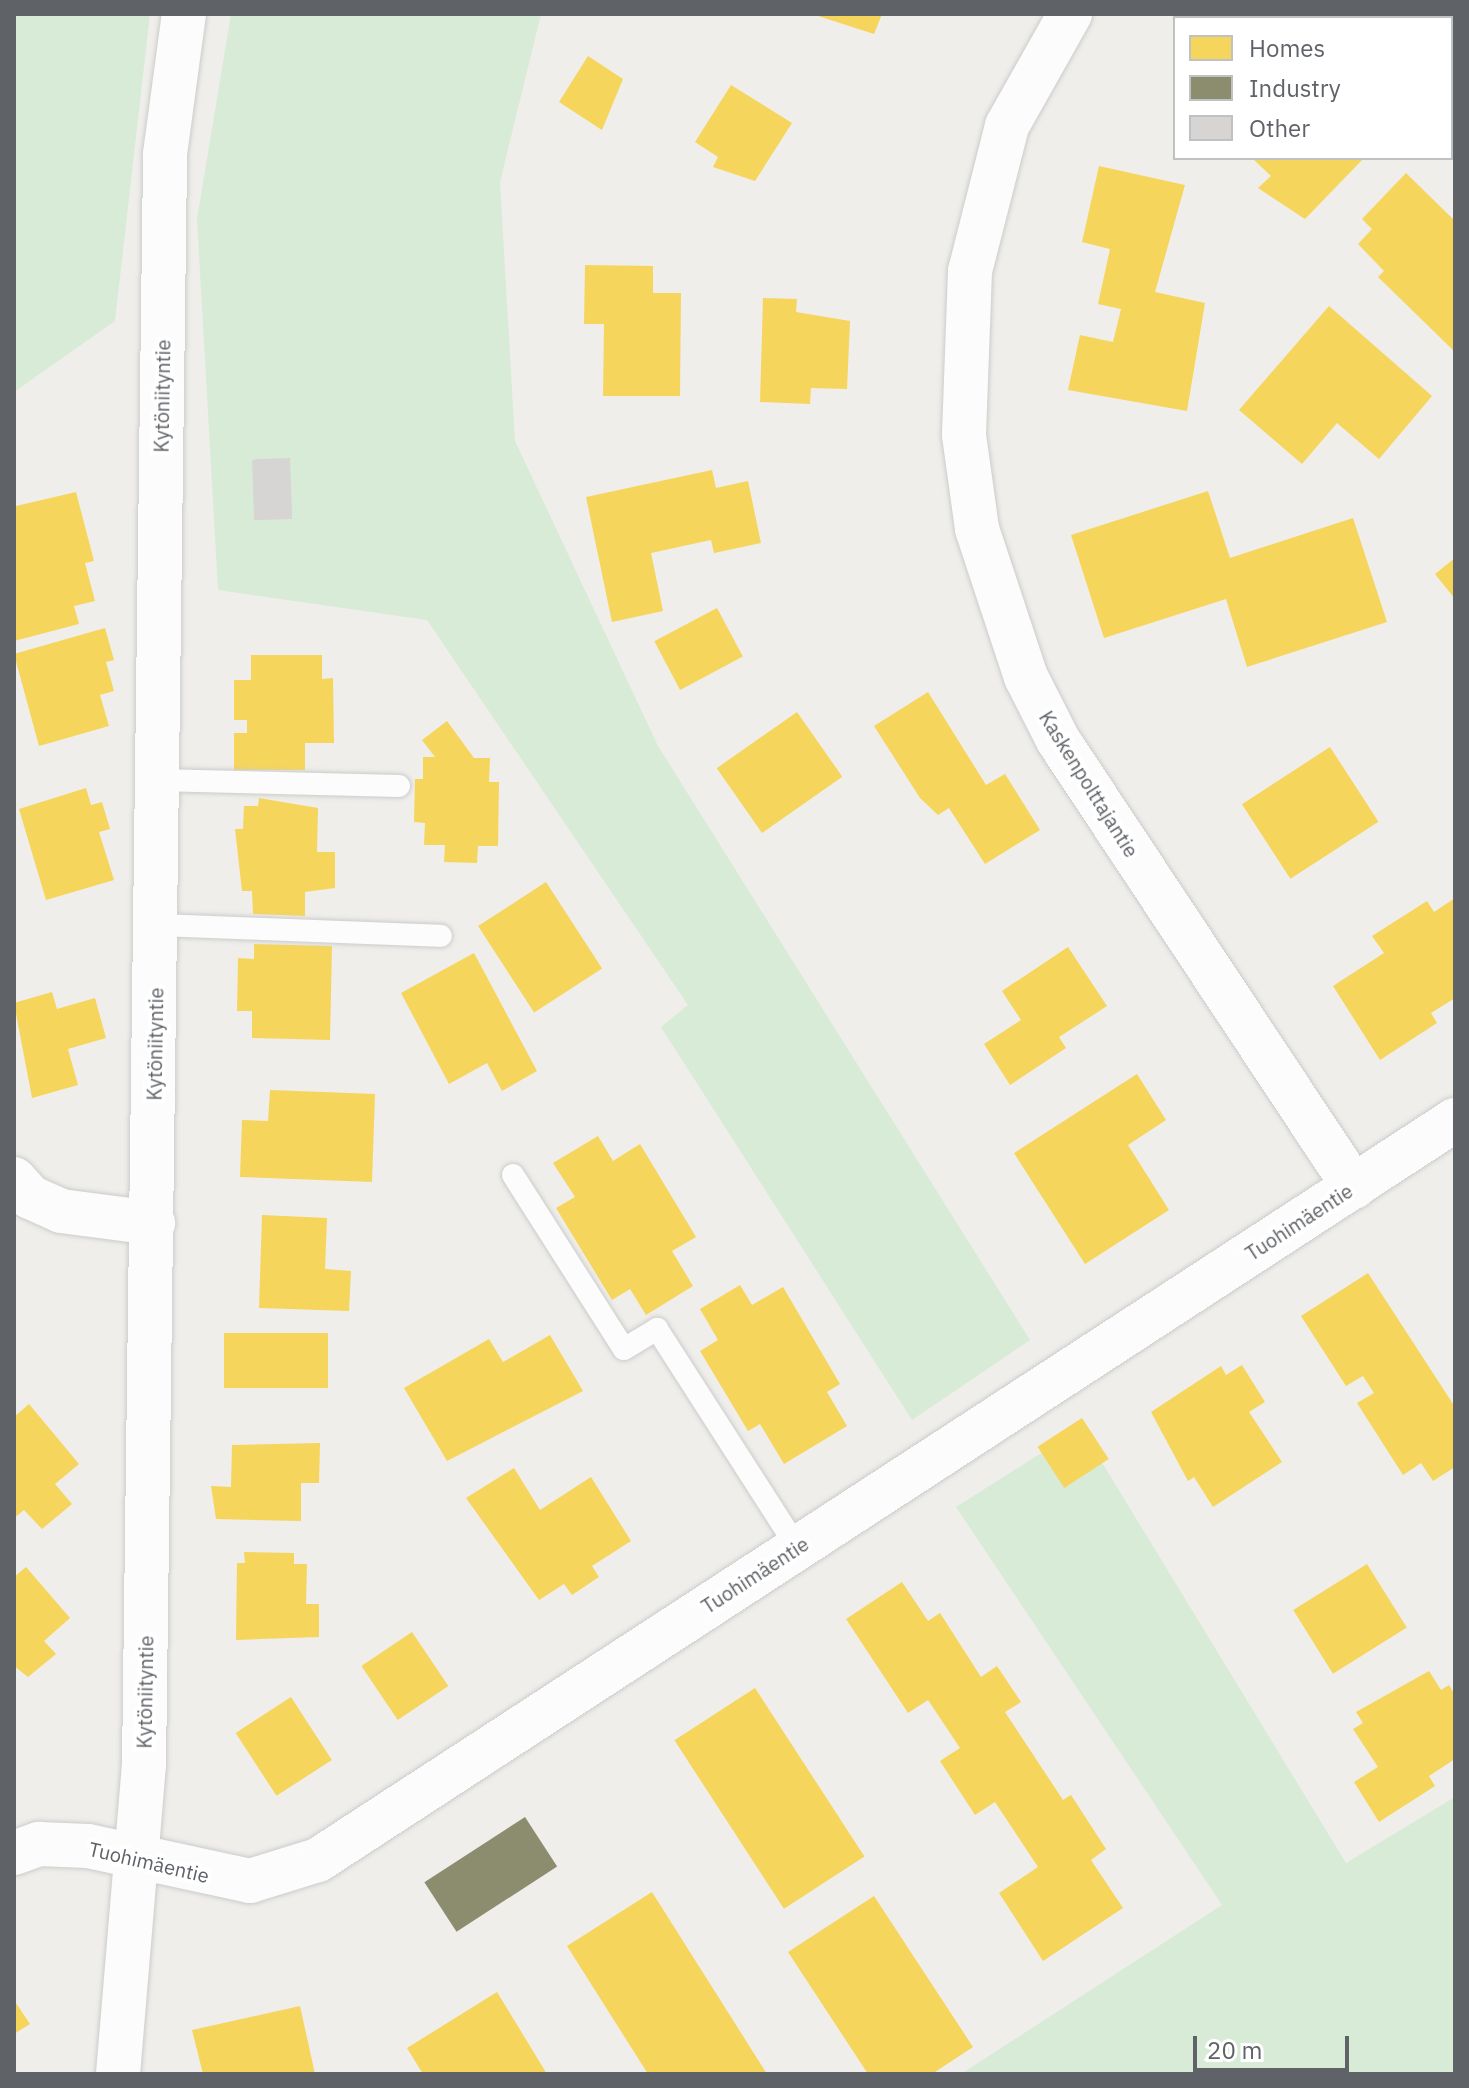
<!DOCTYPE html>
<html>
<head>
<meta charset="utf-8">
<style>
  body { margin:0 }
  #map { position:relative; width:1469px; height:2088px; overflow:hidden; background:#efeeea; font-family:"IBM Plex Sans",sans-serif }
  div>[style] { position:absolute }
  .green>* { inset:0; background:#d8ebd6 }
  .homes>* { inset:0; background:#f6d55c; transform-origin:0 0 }
  .industry>* { inset:0; background:#8c8c6e; transform-origin:0 0 }
  .building>* { inset:0; background:#d6d5d3; transform-origin:0 0 }
  .roads { filter:drop-shadow(0 0 2px #cbcccc) drop-shadow(0 0 2px #cbcccc) }
  .service>* { height:22px; margin:-11px; padding:0 11px; transform-origin:11px; border-radius:11px; background:#fdfcfc }
  .minor>* { height:44px; margin:-22px; padding:0 22px; transform-origin:22px; border-radius:22px; background:#fdfcfc }
  span { translate:-50% -50%; white-space:nowrap; text-align:center; line-height:1.15; -webkit-text-stroke:8px #fff; paint-order:stroke }
  .street-label { font-size:20px; color:#5f6368 }
  .frame { position:absolute; inset:0; border:16px solid #5f6368; pointer-events:none }
  .legend { position:absolute; left:1173px; top:16px; width:280px; height:144px; box-sizing:border-box; background:#fff; border:2px solid #bfc1c3; margin:0; padding:10px 14px; list-style:none; font-size:24px; color:#5f6368 }
  .legend li { display:flex; align-items:center; gap:16px; height:40px }
  .legend b { width:40px; border:2px solid #bfc1c3 }
  .scale { position:absolute; left:1193px; top:2036px; width:156px; height:36px; box-sizing:border-box; border:4px solid #5f6368; border-top:0; padding-left:10px; font-size:24px; line-height:28px; white-space:nowrap; color:#5f6368; -webkit-text-stroke:6px #fff; paint-order:stroke }
</style>
</head>
<body>
<div id="map">
  <div class="green">
    <div style="clip-path:polygon(14px 14px,150px 14px,115px 321px,14px 392px)"></div>
    <div style="clip-path:polygon(231px 14px,541px 14px,500px 182px,515px 441px,658px 746px,1030px 1340px,912px 1420px,661px 1027px,688px 1005px,427px 620px,218px 590px,197px 219px)"></div>
    <div style="clip-path:polygon(1081px 1428px,1346px 1863px,1455px 1797px,1455px 2074px,961px 2074px,1222px 1905px,956px 1507px)"></div>
  </div>
  <div class="homes">
    <div style="clip-path:polygon(812px 14px,882px 14px,874px 34px)"></div>
    <div style="clip-path:polygon(1382px 14px,1455px 14px,1455px 79px,1451px 83px,1451px 18px)"></div>
    <div style="clip-path:polygon(588px 56px,623px 79px,602px 130px,559px 102px)"></div>
    <div style="clip-path:polygon(731px 85px,792px 123px,755px 181px,713px 167px,718px 157px,695px 142px)"></div>
    <div style="clip-path:polygon(1252px 158px,1364px 158px,1305px 219px,1258px 188px,1271px 176px)"></div>
    <div style="clip-path:polygon(1099px 166px,1185px 185px,1155px 292px,1205px 303px,1187px 411px,1068px 390px,1080px 335px,1113px 342px,1121px 309px,1098px 304px,1110px 249px,1082px 242px)"></div>
    <div style="clip-path:polygon(1406px 173px,1455px 221px,1455px 352px,1378px 277px,1384px 271px,1358px 244px,1372px 229px,1362px 219px)"></div>
    <div style="clip-path:polygon(585px 265px,653px 266px,653px 293px,681px 293px,680px 396px,603px 396px,604px 324px,584px 324px)"></div>
    <div style="clip-path:polygon(763px 298px,797px 299px,796px 312px,850px 321px,847px 389px,811px 388px,810px 404px,760px 402px)"></div>
    <div style="clip-path:polygon(1329px 306px,1432px 396px,1379px 459px,1337px 423px,1302px 464px,1239px 410px)"></div>
    <div style="clip-path:polygon(712px 470px,716px 488px,748px 481px,761px 543px,714px 553px,711px 540px,651px 553px,663px 611px,612px 622px,586px 497px)"></div>
    <div style="clip-path:polygon(1208px 491px,1230px 558px,1353px 518px,1387px 622px,1247px 667px,1226px 599px,1104px 638px,1071px 535px)"></div>
    <div style="clip-path:polygon(76px 492px,94px 561px,85px 563px,95px 601px,74px 606px,79px 624px,14px 641px,16px 506px)"></div>
    <div style="clip-path:polygon(1455px 558px,1455px 599px,1435px 574px)"></div>
    <div style="left:717px;top:608px;width:55px;height:71px;rotate:62deg"></div>
    <div style="clip-path:polygon(105px 628px,114px 660px,106px 662px,114px 691px,100px 695px,109px 726px,39px 746px,14px 654px)"></div>
    <div style="clip-path:polygon(251px 655px,322px 655px,322px 679px,333px 678px,334px 743px,305px 743px,305px 770px,234px 770px,234px 733px,247px 733px,247px 720px,234px 720px,234px 680px,251px 680px)"></div>
    <div style="clip-path:polygon(928px 692px,986px 785px,1005px 774px,1040px 830px,985px 864px,949px 808px,938px 815px,920px 798px,874px 726px)"></div>
    <div style="left:797px;top:712px;width:79px;height:98px;rotate:55deg"></div>
    <div style="clip-path:polygon(447px 721px,474px 758px,490px 758px,489px 782px,499px 782px,498px 846px,478px 846px,477px 863px,444px 862px,445px 845px,424px 845px,425px 823px,414px 822px,415px 779px,423px 779px,423px 757px,435px 757px,422px 740px)"></div>
    <div style="left:1330px;top:747px;width:89px;height:105px;rotate:57deg"></div>
    <div style="clip-path:polygon(86px 788px,91px 805px,102px 802px,110px 829px,99px 832px,114px 880px,46px 900px,19px 809px)"></div>
    <div style="clip-path:polygon(259px 798px,318px 808px,317px 852px,335px 852px,335px 888px,305px 892px,305px 916px,253px 914px,252px 891px,242px 891px,235px 829px,243px 829px,244px 806px,258px 806px)"></div>
    <div style="left:546px;top:882px;width:103px;height:81px;rotate:57deg"></div>
    <div style="clip-path:polygon(1455px 898px,1455px 998px,1431px 1013px,1437px 1023px,1380px 1060px,1333px 986px,1384px 953px,1372px 936px,1427px 901px,1434px 912px)"></div>
    <div style="clip-path:polygon(254px 944px,332px 946px,330px 1040px,252px 1038px,252px 1011px,237px 1011px,238px 958px,254px 959px)"></div>
    <div style="clip-path:polygon(1068px 947px,1107px 1006px,1059px 1037px,1066px 1048px,1010px 1085px,984px 1044px,1021px 1020px,1002px 991px)"></div>
    <div style="clip-path:polygon(474px 953px,537px 1071px,502px 1091px,487px 1063px,449px 1084px,401px 993px)"></div>
    <div style="clip-path:polygon(52px 992px,57px 1009px,95px 998px,106px 1038px,68px 1049px,78px 1085px,32px 1098px,14px 1003px)"></div>
    <div style="clip-path:polygon(1137px 1074px,1166px 1120px,1128px 1145px,1169px 1210px,1085px 1264px,1014px 1153px)"></div>
    <div style="clip-path:polygon(270px 1090px,375px 1094px,372px 1182px,240px 1177px,242px 1120px,268px 1121px)"></div>
    <div style="clip-path:polygon(598px 1136px,613px 1161px,640px 1144px,696px 1237px,672px 1251px,693px 1286px,646px 1315px,630px 1289px,612px 1300px,556px 1208px,575px 1197px,553px 1163px)"></div>
    <div style="clip-path:polygon(262px 1215px,327px 1218px,325px 1269px,351px 1271px,349px 1311px,259px 1308px)"></div>
    <div style="clip-path:polygon(1368px 1273px,1455px 1407px,1455px 1467px,1433px 1481px,1421px 1463px,1403px 1475px,1357px 1403px,1374px 1393px,1363px 1376px,1346px 1386px,1301px 1316px)"></div>
    <div style="clip-path:polygon(740px 1285px,752px 1305px,783px 1287px,840px 1384px,827px 1392px,847px 1426px,784px 1464px,760px 1424px,748px 1431px,700px 1351px,718px 1340px,700px 1309px)"></div>
    <div style="left:224px;top:1333px;width:104px;height:55px"></div>
    <div style="clip-path:polygon(550px 1335px,583px 1391px,447px 1461px,404px 1388px,489px 1339px,503px 1362px)"></div>
    <div style="clip-path:polygon(1242px 1365px,1265px 1402px,1249px 1412px,1282px 1462px,1213px 1507px,1194px 1477px,1188px 1481px,1151px 1412px,1221px 1366px,1226px 1375px)"></div>
    <div style="clip-path:polygon(29px 1404px,79px 1464px,55px 1484px,72px 1504px,42px 1529px,24px 1510px,14px 1518px,14px 1417px)"></div>
    <div style="left:1082px;top:1418px;width:49px;height:53px;rotate:57deg"></div>
    <div style="clip-path:polygon(320px 1443px,319px 1483px,301px 1483px,301px 1521px,216px 1519px,211px 1486px,231px 1487px,232px 1445px)"></div>
    <div style="clip-path:polygon(514px 1468px,540px 1510px,591px 1477px,631px 1541px,592px 1566px,599px 1577px,572px 1595px,564px 1584px,539px 1600px,466px 1498px)"></div>
    <div style="clip-path:polygon(244px 1552px,294px 1553px,294px 1564px,307px 1564px,306px 1604px,319px 1604px,319px 1637px,236px 1640px,237px 1563px,245px 1563px)"></div>
    <div style="left:1367px;top:1564px;width:75px;height:87px;rotate:58deg"></div>
    <div style="clip-path:polygon(26px 1567px,70px 1618px,44px 1641px,56px 1654px,28px 1677px,14px 1666px,14px 1577px)"></div>
    <div style="clip-path:polygon(902px 1582px,928px 1621px,940px 1613px,981px 1677px,997px 1666px,1021px 1702px,1005px 1712px,1063px 1800px,1071px 1795px,1106px 1849px,1091px 1860px,1123px 1908px,1043px 1961px,999px 1893px,1038px 1867px,995px 1802px,975px 1815px,940px 1761px,960px 1748px,928px 1700px,908px 1713px,846px 1619px)"></div>
    <div style="left:412px;top:1632px;width:65px;height:61px;rotate:56deg"></div>
    <div style="clip-path:polygon(1429px 1671px,1441px 1690px,1449px 1685px,1455px 1695px,1455px 1759px,1429px 1776px,1435px 1786px,1379px 1822px,1354px 1782px,1378px 1767px,1353px 1729px,1363px 1723px,1356px 1712px)"></div>
    <div style="left:755px;top:1688px;width:201px;height:96px;rotate:57deg"></div>
    <div style="left:291px;top:1697px;width:75px;height:66px;rotate:57deg"></div>
    <div style="clip-path:polygon(652px 1892px,767px 2074px,648px 2074px,567px 1946px)"></div>
    <div style="clip-path:polygon(874px 1896px,973px 2047px,932px 2074px,868px 2074px,788px 1952px)"></div>
    <div style="clip-path:polygon(497px 1992px,547px 2074px,423px 2074px,407px 2048px)"></div>
    <div style="clip-path:polygon(14px 2000px,30px 2024px,14px 2034px)"></div>
    <div style="clip-path:polygon(300px 2006px,315px 2074px,203px 2074px,192px 2030px)"></div>
  </div>
  <div class="industry">
    <div style="left:525px;top:1817px;width:59px;height:120px;rotate:57deg"></div>
  </div>
  <div class="building">
    <div style="left:290px;top:458px;width:61px;height:38px;rotate:88deg"></div>
  </div>
  <div class="roads">
    <div class="service">
      <div style="left:158px;top:780px;width:241px;rotate:1.4deg"></div>
      <div style="left:157px;top:925px;width:284px;rotate:2.2deg"></div>
      <div style="left:513px;top:1175px;width:206px;rotate:57.5deg"></div>
      <div style="left:624px;top:1349px;width:39px;rotate:-31deg"></div>
      <div style="left:657px;top:1329px;width:259px;rotate:57.3deg"></div>
    </div>
    <div class="minor">
      <div style="left:1070px;top:14px;width:129px;rotate:119.4deg"></div>
      <div style="left:1007px;top:126px;width:150px;rotate:104.3deg"></div>
      <div style="left:970px;top:271px;width:164px;rotate:92.1deg"></div>
      <div style="left:964px;top:435px;width:95px;rotate:82.1deg"></div>
      <div style="left:977px;top:529px;width:156px;rotate:71.7deg"></div>
      <div style="left:1026px;top:677px;width:71px;rotate:63.1deg"></div>
      <div style="left:1058px;top:740px;width:536px;rotate:56.49deg"></div>
      <div style="left:14px;top:1179px;width:24px;rotate:48deg"></div>
      <div style="left:30px;top:1197px;width:34px;rotate:24deg"></div>
      <div style="left:61px;top:1211px;width:93px;rotate:7.4deg"></div>
      <div style="left:14px;top:1853px;width:27px;rotate:-20deg"></div>
      <div style="left:39px;top:1844px;width:49px;rotate:2.3deg"></div>
      <div style="left:88px;top:1846px;width:166px;rotate:12.2deg"></div>
      <div style="left:250px;top:1881px;width:71px;rotate:-17.2deg"></div>
      <div style="left:318px;top:1860px;width:1357px;rotate:-33.06deg"></div>
      <div style="left:118px;top:2074px;width:310px;rotate:-85.2deg"></div>
      <div style="left:144px;top:1765px;width:1611px;rotate:-89.25deg"></div>
      <div style="left:165px;top:154px;width:141px;rotate:-82.3deg"></div>
    </div>
  </div>
  <div class="street-label">
    <span style="left:162px;top:396px;rotate:-89deg">Kytöniityntie</span>
    <span style="left:1089px;top:784px;rotate:58deg">Kaskenpolttajantie</span>
    <span style="left:155px;top:1044px;rotate:-89deg">Kytöniityntie</span>
    <span style="left:1299px;top:1222px;rotate:-33deg">Tuohimäentie</span>
    <span style="left:755px;top:1575px;rotate:-33deg">Tuohimäentie</span>
    <span style="left:145px;top:1692px;rotate:-89deg">Kytöniityntie</span>
    <span style="left:149px;top:1862px;rotate:13deg">Tuohimäentie</span>
  </div>
  <div class="frame"></div>
  <ul class="legend">
  <li><b style="height:22px;background:#f6d55c"></b>Homes</li>
  <li><b style="height:22px;background:#8c8c6e"></b>Industry</li>
  <li><b style="height:22px;background:#d6d5d3"></b>Other</li>
  </ul>
  <div class="scale">20 m</div>
</div>
</body>
</html>
